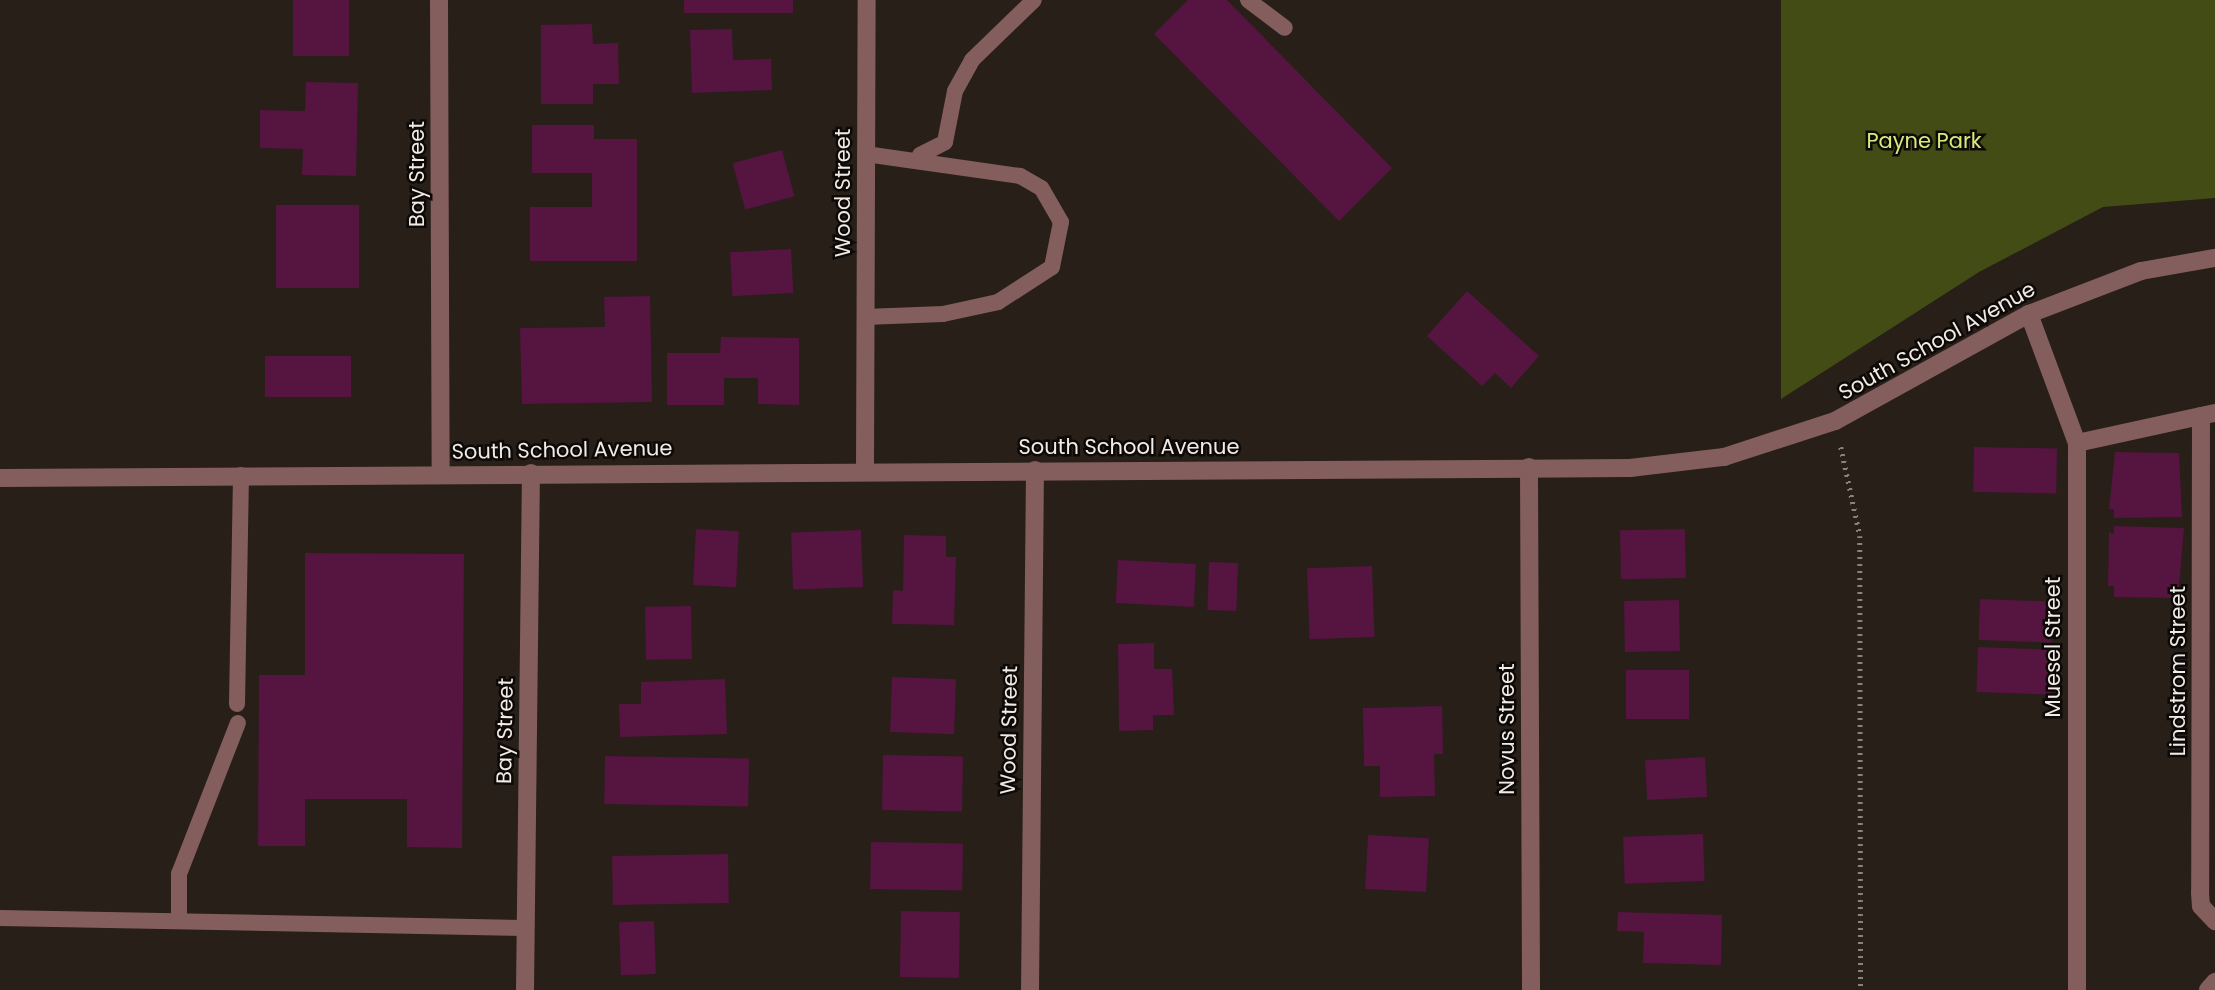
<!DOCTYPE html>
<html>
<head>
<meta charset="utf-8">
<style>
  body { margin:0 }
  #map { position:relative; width:2215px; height:990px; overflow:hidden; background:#271f18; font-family:Poppins,sans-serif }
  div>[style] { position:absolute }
  .green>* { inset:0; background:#434c14 }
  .building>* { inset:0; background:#561441; transform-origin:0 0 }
  .path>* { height:4.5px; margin-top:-2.25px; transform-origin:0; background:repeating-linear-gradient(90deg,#89827d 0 2px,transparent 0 7px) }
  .service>* { height:16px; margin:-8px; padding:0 8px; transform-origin:8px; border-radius:8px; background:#835e5d }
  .minor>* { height:18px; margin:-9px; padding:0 9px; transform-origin:9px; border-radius:9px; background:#835e5d }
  span { translate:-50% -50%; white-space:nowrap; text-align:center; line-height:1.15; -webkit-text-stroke:5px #0d0907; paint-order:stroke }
  .park-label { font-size:21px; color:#d6eb7b }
  .street-label { font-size:21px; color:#f1ebe7 }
</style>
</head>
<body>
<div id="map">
  <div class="green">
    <div style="clip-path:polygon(1781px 0,2215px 0,2215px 198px,2103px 207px,1979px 272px,1781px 399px)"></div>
  </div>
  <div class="building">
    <div style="left:293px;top:0;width:56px;height:56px"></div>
    <div style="left:684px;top:0;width:109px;height:13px"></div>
    <div style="clip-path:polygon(1188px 0,1227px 0,1392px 168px,1339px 221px,1154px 34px)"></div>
    <div style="clip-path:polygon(592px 24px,593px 44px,618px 43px,619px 84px,593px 84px,593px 104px,541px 104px,541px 25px)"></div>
    <div style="clip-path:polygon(732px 29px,733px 60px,771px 59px,772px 90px,692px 93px,690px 30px)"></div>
    <div style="clip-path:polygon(306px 82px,358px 83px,356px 176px,302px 175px,303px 149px,260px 148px,260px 110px,305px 111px)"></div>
    <div style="clip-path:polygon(532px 125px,594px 125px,594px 139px,637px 139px,637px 261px,530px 261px,530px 207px,592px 207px,592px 173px,532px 173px)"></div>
    <div style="left:782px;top:150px;width:48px;height:51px;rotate:75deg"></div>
    <div style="left:276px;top:205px;width:83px;height:83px"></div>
    <div style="left:791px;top:249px;width:44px;height:61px;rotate:87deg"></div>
    <div style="clip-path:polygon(1467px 291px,1539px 356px,1511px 388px,1495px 373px,1482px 386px,1427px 336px)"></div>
    <div style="clip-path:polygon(650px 296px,652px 402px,522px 404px,520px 328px,605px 327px,604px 297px)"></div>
    <div style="clip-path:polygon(721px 337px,799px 338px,799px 405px,758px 404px,758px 378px,724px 378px,724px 405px,667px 405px,667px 353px,720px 353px)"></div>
    <div style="left:351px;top:356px;width:41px;height:86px;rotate:90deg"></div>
    <div style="left:1974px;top:447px;width:83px;height:45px;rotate:1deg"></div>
    <div style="clip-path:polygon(2115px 452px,2179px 453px,2182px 517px,2114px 518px,2114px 509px,2109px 509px)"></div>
    <div style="clip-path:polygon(2114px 526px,2184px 528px,2178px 598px,2114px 597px,2114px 586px,2108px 586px,2109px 532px,2114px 534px)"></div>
    <div style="left:696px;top:529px;width:43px;height:56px;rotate:3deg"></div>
    <div style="left:1685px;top:529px;width:49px;height:65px;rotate:89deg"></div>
    <div style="left:861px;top:530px;width:57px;height:70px;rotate:88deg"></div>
    <div style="clip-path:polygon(904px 535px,946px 536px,946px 557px,956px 557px,954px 625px,892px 624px,893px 590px,903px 591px)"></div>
    <div style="clip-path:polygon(305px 553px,464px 554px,462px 848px,407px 847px,407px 799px,305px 799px,305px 846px,258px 846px,259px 675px,305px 675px)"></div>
    <div style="left:1118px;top:560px;width:78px;height:43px;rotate:3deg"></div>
    <div style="left:1209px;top:562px;width:29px;height:48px;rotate:2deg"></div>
    <div style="left:1372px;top:566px;width:71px;height:65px;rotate:88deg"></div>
    <div style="left:1980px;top:599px;width:73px;height:41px;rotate:2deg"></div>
    <div style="left:1679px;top:600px;width:51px;height:55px;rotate:89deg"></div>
    <div style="left:691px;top:606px;width:53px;height:46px;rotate:89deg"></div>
    <div style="clip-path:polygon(1154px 643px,1154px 669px,1172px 669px,1174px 715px,1153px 715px,1153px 730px,1119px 731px,1118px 644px)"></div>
    <div style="left:1978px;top:647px;width:74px;height:45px;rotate:2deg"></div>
    <div style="left:1626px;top:670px;width:63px;height:49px"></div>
    <div style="left:892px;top:677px;width:64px;height:55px;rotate:2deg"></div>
    <div style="clip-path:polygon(725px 679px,727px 734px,620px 737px,619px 704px,641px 704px,641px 682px)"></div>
    <div style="clip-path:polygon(1442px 706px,1443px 754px,1434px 754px,1435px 796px,1380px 797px,1380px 766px,1364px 766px,1363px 708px)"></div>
    <div style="left:883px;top:755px;width:80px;height:55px;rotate:1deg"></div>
    <div style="left:605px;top:756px;width:144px;height:48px;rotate:1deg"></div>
    <div style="left:1705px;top:757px;width:40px;height:60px;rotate:87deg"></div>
    <div style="left:1703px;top:834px;width:47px;height:80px;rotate:88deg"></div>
    <div style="left:1368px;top:835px;width:61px;height:54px;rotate:3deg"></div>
    <div style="left:871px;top:842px;width:92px;height:47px;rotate:1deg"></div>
    <div style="left:728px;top:854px;width:49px;height:116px;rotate:89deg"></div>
    <div style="left:901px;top:911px;width:59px;height:66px;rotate:1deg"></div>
    <div style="clip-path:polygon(1618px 912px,1722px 915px,1721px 965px,1643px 963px,1644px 932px,1617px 931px)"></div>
    <div style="left:654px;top:921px;width:53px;height:35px;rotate:88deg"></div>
  </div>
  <div class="path">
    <div style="left:1841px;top:447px;width:91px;rotate:77.9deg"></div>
    <div style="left:1860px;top:536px;width:454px;rotate:89.9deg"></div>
  </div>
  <div class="service">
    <div style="left:1248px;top:0;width:46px;rotate:37.1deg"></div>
    <div style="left:920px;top:155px;width:28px;rotate:-27deg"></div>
    <div style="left:945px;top:142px;width:52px;rotate:-78.9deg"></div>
    <div style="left:955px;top:91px;width:35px;rotate:-61deg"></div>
    <div style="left:972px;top:60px;width:86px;rotate:-44.1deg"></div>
    <div style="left:865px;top:317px;width:78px;rotate:-2.2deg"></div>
    <div style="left:943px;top:314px;width:56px;rotate:-12.3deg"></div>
    <div style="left:998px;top:302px;width:64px;rotate:-32.9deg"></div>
    <div style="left:1052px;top:267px;width:46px;rotate:-78.7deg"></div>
    <div style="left:1061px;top:222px;width:39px;rotate:-120deg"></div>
    <div style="left:1041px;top:188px;width:24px;rotate:-150deg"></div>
    <div style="left:1020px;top:176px;width:156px;rotate:-171.9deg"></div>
    <div style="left:237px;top:704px;width:229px;rotate:-89deg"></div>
    <div style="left:0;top:918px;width:526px;rotate:1.09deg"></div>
    <div style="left:179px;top:921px;width:47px;rotate:-90deg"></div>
    <div style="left:179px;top:874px;width:162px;rotate:-68.7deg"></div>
  </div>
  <div class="minor">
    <div style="left:439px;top:0;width:474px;rotate:89.8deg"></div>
    <div style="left:2029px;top:314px;width:138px;rotate:69.6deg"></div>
    <div style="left:2077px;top:443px;width:547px;rotate:90deg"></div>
    <div style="left:2201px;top:416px;width:477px;rotate:90.1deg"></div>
    <div style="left:2200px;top:893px;width:13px;rotate:86deg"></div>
    <div style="left:2201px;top:906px;width:21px;rotate:47deg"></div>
    <div style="left:2077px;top:443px;width:141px;rotate:-12.3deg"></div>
    <div style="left:1529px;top:467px;width:523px;rotate:89.78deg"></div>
    <div style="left:865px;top:471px;width:471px;rotate:-89.8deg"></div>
    <div style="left:0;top:478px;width:1630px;rotate:-0.35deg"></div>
    <div style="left:1630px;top:468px;width:95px;rotate:-6.7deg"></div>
    <div style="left:1724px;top:457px;width:117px;rotate:-18deg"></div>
    <div style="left:1835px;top:421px;width:222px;rotate:-28.9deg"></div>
    <div style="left:2029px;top:314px;width:120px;rotate:-21deg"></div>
    <div style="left:2141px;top:271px;width:75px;rotate:-10deg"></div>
    <div style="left:525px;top:990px;width:517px;rotate:-89.34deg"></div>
    <div style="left:1030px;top:990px;width:520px;rotate:-89.45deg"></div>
    <div style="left:2208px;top:990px;width:11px;rotate:-49deg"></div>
  </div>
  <div class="park-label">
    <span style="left:1924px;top:141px">Payne Park</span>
  </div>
  <div class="street-label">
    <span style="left:417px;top:174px;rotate:-90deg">Bay Street</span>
    <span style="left:843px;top:193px;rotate:-90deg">Wood Street</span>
    <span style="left:1937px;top:341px;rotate:-29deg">South School Avenue</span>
    <span style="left:1129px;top:447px">South School Avenue</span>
    <span style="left:562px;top:450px;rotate:-1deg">South School Avenue</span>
    <span style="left:2053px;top:647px;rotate:-90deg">Muesel Street</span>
    <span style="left:2178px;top:671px;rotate:-90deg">Lindstrom Street</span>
    <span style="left:1507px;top:729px;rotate:-90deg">Novus Street</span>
    <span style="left:1009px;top:730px;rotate:-89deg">Wood Street</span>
    <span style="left:505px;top:731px;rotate:-89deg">Bay Street</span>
  </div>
</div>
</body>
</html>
